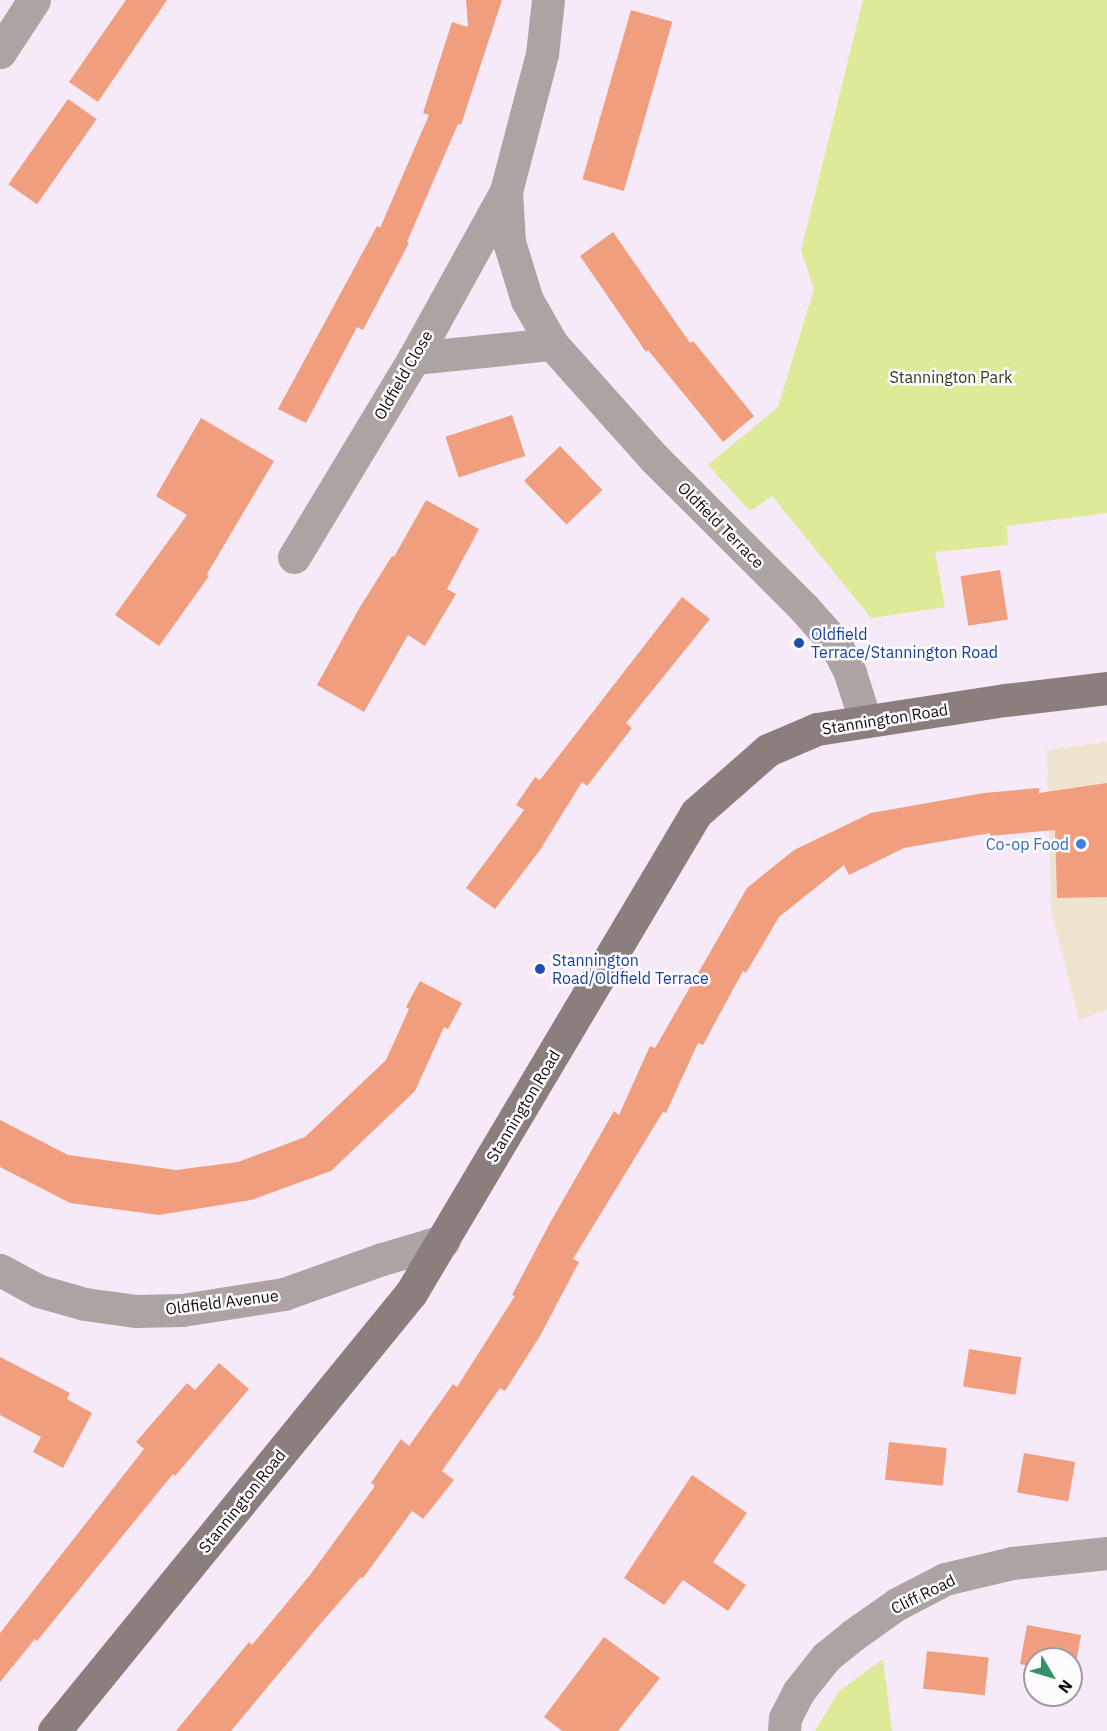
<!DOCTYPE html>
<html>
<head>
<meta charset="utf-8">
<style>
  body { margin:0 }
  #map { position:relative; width:1107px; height:1731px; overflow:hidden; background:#f6eaf8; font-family:"IBM Plex Sans",sans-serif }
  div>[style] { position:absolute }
  .commercial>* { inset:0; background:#efe4cf }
  .green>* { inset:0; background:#dfea98 }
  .building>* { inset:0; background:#f19e7e; transform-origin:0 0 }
  .street>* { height:33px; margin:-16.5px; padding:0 16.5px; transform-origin:16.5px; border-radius:16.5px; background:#aca4a3 }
  .secondary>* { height:33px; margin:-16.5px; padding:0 16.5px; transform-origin:16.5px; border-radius:16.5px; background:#8b7f7e }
  .dots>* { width:16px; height:16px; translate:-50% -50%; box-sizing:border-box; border:3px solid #fefbfe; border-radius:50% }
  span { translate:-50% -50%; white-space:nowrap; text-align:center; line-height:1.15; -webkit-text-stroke:5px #fefbfe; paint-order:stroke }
  .street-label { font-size:16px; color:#100c11 }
  .park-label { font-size:16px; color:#353915 }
  .transit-label { font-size:16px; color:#164399 }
  .left { translate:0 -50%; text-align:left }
  .shop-label { font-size:16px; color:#366cbe }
  .right { translate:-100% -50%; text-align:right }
  .north { position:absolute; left:1023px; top:1647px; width:60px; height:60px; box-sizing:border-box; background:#fefbfe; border:2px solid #9f9b9f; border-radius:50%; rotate:128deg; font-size:16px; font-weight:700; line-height:24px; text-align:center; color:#100c11 }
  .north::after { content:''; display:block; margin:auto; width:21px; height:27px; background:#349168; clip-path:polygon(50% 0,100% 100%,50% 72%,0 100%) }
</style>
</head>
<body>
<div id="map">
  <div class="commercial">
    <div style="clip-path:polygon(1107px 742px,1107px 1010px,1079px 1020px,1051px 911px,1047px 750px)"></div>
  </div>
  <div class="green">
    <div style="clip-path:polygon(863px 0,1107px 0,1107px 513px,1007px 526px,1008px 545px,935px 552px,945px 607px,871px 618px,772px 496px,750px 511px,708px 465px,778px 407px,814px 289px,801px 250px)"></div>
    <div style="clip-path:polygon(883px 1659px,892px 1731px,815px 1731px,839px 1691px)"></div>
  </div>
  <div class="building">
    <div style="clip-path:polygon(126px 0,167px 0,98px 102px,69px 82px)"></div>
    <div style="clip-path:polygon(466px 0,502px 0,461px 125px,458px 124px,407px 242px,409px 243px,363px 330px,357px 327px,306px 423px,278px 409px,377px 226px,380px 228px,429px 115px,423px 113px,452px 22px,468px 27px)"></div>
    <div style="left:631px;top:10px;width:43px;height:176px;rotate:16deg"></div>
    <div style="left:68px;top:99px;width:35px;height:104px;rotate:35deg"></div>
    <div style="clip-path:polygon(613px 232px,690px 343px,693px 341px,754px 416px,723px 442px,648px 350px,646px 352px,580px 256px)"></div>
    <div style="left:512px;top:415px;width:43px;height:70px;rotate:72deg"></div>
    <div style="clip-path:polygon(201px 418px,274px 461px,207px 574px,209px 576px,159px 646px,115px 615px,187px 515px,156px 496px)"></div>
    <div style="left:560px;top:446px;width:61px;height:50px;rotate:46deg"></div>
    <div style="clip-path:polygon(426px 500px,479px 529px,447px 589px,456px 594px,425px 646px,408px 635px,364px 712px,317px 685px,360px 607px,392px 556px,394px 557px)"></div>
    <div style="left:1000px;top:570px;width:50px;height:40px;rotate:81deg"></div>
    <div style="clip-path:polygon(682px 597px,710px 619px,626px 723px,632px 728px,587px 786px,582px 782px,540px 850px,495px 909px,466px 888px,524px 810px,516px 805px,535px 777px,540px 780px)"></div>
    <div style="clip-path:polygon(1107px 783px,1107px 897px,1057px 898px,1055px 830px,990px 836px,990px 833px,904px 848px,849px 875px,844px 865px,779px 917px,746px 973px,743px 971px,703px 1045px,698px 1043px,666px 1113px,663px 1112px,573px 1259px,579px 1262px,540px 1336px,505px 1391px,500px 1388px,442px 1471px,454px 1480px,423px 1519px,412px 1511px,363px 1578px,361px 1577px,315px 1630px,231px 1731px,176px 1731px,249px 1642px,252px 1645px,310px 1575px,375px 1486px,371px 1483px,401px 1439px,409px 1446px,453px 1384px,457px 1387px,515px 1296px,512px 1295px,550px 1223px,614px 1111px,619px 1115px,650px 1046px,655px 1048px,747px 888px,794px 850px,871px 813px,984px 793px,1039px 788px,1039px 793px)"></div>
    <div style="clip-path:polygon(420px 981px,462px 1003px,448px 1029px,444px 1027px,415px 1091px,331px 1171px,251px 1200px,159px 1215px,70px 1203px,0 1167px,0 1120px,68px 1155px,176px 1170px,238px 1162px,305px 1137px,386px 1060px,409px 1009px,406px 1007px)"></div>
    <div style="left:969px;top:1349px;width:53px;height:38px;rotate:9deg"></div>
    <div style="clip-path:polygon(0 1357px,70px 1393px,67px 1399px,92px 1413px,63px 1468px,33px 1452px,41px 1437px,0 1415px)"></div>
    <div style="clip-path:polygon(219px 1363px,249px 1389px,175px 1476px,173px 1474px,37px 1641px,35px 1639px,0 1682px,0 1633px,144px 1449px,136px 1442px,187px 1383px,195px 1390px)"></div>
    <div style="left:889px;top:1442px;width:58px;height:38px;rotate:6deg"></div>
    <div style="left:1024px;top:1453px;width:52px;height:40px;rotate:10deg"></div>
    <div style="clip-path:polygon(692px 1475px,747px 1513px,713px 1562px,746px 1585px,728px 1611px,683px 1580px,664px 1605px,624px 1578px)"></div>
    <div style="clip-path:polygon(1027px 1625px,1081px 1635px,1074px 1674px,1071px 1674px,1071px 1659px,1035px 1659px,1035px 1667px,1020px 1664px)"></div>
    <div style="clip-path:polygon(604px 1637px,660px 1678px,618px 1731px,562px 1731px,544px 1717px)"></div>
    <div style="left:927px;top:1651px;width:62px;height:38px;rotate:6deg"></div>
  </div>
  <div class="street">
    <div style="left:548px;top:0;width:54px;rotate:96.3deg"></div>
    <div style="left:542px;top:54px;width:142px;rotate:104.7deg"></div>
    <div style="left:506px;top:191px;width:51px;rotate:86.6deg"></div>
    <div style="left:509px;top:242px;width:61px;rotate:72.8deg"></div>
    <div style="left:527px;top:300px;width:51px;rotate:60.4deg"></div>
    <div style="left:552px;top:344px;width:153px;rotate:48.2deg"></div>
    <div style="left:654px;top:458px;width:212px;rotate:45deg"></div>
    <div style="left:804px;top:608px;width:47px;rotate:48.5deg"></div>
    <div style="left:835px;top:643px;width:34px;rotate:63deg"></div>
    <div style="left:850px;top:673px;width:49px;rotate:72.3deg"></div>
    <div style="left:0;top:52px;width:62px;rotate:-56.8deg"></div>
    <div style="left:414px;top:358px;width:139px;rotate:-5.8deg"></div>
    <div style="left:294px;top:557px;width:232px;rotate:-58.9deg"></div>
    <div style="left:414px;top:358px;width:191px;rotate:-61.1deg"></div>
    <div style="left:0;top:1270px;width:44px;rotate:28.3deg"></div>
    <div style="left:39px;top:1291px;width:48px;rotate:15.8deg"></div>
    <div style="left:85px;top:1304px;width:50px;rotate:8deg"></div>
    <div style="left:135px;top:1311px;width:47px;rotate:-1.2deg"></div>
    <div style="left:182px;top:1310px;width:103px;rotate:-8.9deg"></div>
    <div style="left:284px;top:1294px;width:104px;rotate:-19.7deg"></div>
    <div style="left:382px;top:1259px;width:64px;rotate:-16.4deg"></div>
    <div style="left:784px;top:1731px;width:13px;rotate:-86deg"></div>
    <div style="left:785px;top:1718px;width:30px;rotate:-63deg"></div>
    <div style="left:799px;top:1691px;width:43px;rotate:-51.5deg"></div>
    <div style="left:826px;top:1657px;width:35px;rotate:-39deg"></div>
    <div style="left:853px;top:1635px;width:54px;rotate:-35.2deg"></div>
    <div style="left:897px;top:1604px;width:54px;rotate:-27.5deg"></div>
    <div style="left:945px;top:1579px;width:69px;rotate:-13.4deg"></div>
    <div style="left:1012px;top:1563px;width:96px;rotate:-6deg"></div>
  </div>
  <div class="secondary">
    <div style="left:54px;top:1731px;width:565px;rotate:-50.82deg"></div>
    <div style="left:411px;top:1293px;width:558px;rotate:-59.3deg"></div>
    <div style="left:696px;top:813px;width:96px;rotate:-41.2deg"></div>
    <div style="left:768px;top:750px;width:53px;rotate:-23.2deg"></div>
    <div style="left:817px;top:729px;width:190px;rotate:-8.8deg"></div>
    <div style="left:1005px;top:700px;width:103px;rotate:-6.7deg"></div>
  </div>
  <div class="dots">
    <div style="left:799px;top:643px;background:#1a4fb4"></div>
    <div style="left:1081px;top:844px;background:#3f7fe0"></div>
    <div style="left:540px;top:969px;background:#1a4fb4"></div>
  </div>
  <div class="street-label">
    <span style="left:403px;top:375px;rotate:-60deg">Oldfield Close</span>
    <span style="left:721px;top:525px;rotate:45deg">Oldfield Terrace</span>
    <span style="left:885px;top:719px;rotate:-9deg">Stannington Road</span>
    <span style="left:523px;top:1106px;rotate:-59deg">Stannington Road</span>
    <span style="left:222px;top:1302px;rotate:-7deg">Oldfield Avenue</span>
    <span style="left:242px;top:1501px;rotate:-51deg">Stannington Road</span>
    <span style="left:923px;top:1594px;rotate:-26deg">Cliff Road</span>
  </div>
  <div class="park-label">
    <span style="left:951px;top:377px">Stannington Park</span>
  </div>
  <div class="transit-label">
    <span class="left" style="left:811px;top:643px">Oldfield<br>Terrace/Stannington Road</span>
    <span class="left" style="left:552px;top:969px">Stannington<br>Road/Oldfield Terrace</span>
  </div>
  <div class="shop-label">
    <span class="right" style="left:1069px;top:844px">Co-op Food</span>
  </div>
  <div class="north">N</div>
</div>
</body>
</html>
